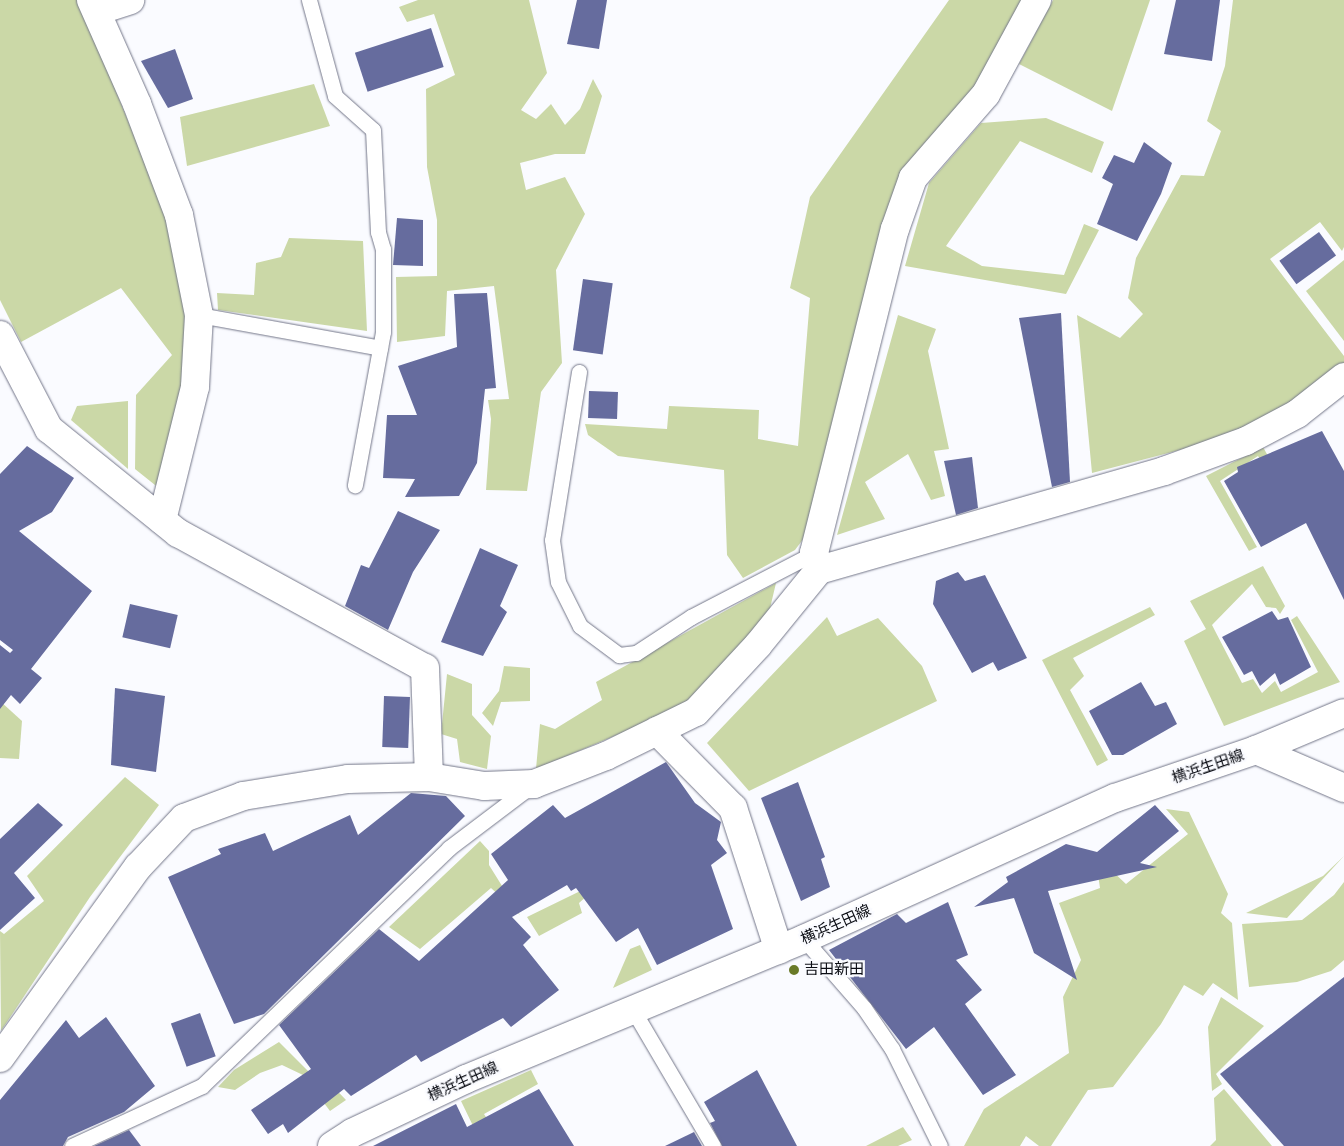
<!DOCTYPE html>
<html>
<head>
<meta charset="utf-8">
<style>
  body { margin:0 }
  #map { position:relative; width:1344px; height:1146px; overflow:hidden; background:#fafbff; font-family:Jost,"Noto Sans JP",sans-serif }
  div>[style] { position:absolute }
  .green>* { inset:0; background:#cbd8a7 }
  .building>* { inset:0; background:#666c9e; transform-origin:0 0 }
  .roads { filter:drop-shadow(0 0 1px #737689) drop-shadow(0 0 1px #737689) }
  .service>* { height:15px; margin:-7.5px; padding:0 7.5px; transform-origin:7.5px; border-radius:7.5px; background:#fff }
  .minor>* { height:28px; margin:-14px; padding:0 14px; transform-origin:14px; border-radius:14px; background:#fff }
  .primary>* { height:28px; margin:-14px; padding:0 14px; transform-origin:14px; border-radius:14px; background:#fff }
  .dots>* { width:14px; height:14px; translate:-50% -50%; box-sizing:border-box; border:2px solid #fafbff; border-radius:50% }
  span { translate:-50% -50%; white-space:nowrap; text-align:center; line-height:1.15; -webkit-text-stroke:4.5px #fafbff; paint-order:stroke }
  .street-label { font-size:15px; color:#0b0d14 }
  .poi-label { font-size:15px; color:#0b0d14 }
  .left { translate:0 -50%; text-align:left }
</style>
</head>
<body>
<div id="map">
  <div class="green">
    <div style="clip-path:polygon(0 0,79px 0,168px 219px,189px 319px,184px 391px,160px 489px,135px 469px,136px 395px,172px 355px,121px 288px,21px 342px,0 300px)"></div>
    <div style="clip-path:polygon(418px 0,529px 0,547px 73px,521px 110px,536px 119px,551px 104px,565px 125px,580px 109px,593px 79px,602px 96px,585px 154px,555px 154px,520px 163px,526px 190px,565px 177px,585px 214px,556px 270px,562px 363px,541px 392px,527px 491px,486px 490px,491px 419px,488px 400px,509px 399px,494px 286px,447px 291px,445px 336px,397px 342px,396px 277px,437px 276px,437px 220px,427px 167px,426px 89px,455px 75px,434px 14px,407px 22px,399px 7px)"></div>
    <div style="clip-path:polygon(949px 0,1028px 0,978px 91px,902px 176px,813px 526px,795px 550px,743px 578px,727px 555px,724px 470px,618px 456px,588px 435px,585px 424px,667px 429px,669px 406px,759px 410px,758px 439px,798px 446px,810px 298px,790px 288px,810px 197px)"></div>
    <div style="clip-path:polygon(1053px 0,1150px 0,1112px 111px,1019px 64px)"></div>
    <div style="clip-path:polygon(1233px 0,1344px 0,1344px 247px,1342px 251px,1320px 222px,1270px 259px,1344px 356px,1344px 367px,1290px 407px,1237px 435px,1092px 473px,1077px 315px,1120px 338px,1143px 314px,1128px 298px,1136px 258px,1181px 175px,1204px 176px,1221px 131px,1207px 121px,1225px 66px)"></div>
    <div style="clip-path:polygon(314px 84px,330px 126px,187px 166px,180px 117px)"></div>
    <div style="clip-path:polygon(1046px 118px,1104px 142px,1092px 173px,1020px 141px,946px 246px,982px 266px,1064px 275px,1084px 224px,1099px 230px,1066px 294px,905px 266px,929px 183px,981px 123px)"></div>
    <div style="clip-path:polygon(289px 238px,363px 241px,367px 331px,218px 310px,217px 293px,254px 295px,256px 263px,281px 257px)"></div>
    <div style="clip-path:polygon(1344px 260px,1344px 341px,1306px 291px)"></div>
    <div style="clip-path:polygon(898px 315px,936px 329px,928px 351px,949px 449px,934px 451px,945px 496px,931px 500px,908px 454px,865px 482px,885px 519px,837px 535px)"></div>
    <div style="clip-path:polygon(128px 401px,128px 469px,71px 420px,77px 406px)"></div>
    <div style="clip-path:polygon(1263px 447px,1283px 483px,1279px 491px,1258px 456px,1220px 481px,1257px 547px,1249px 551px,1206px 476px)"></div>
    <div style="clip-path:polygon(1263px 566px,1285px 606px,1280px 614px,1276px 608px,1266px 607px,1252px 584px,1212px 625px,1242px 683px,1253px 679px,1262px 693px,1275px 681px,1281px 692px,1318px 672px,1291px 620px,1297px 616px,1340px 682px,1224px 726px,1184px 641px,1206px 629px,1190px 601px)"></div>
    <div style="clip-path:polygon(776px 583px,767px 621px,688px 705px,536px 769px,540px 724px,555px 729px,602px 700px,596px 682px)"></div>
    <div style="clip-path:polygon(1150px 607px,1155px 615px,1073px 658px,1084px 676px,1070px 690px,1108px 760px,1097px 766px,1042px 660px)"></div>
    <div style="clip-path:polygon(827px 617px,837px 636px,878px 618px,922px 666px,937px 701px,749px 791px,707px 743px)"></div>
    <div style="clip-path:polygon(504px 666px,530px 668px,530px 701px,501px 702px,493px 726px,482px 713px,499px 691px)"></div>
    <div style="clip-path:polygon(447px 674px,472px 684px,472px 715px,491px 736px,487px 769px,460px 762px,457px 739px,441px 734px)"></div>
    <div style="clip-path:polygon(0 701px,22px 721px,19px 759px,0 758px)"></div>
    <div style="clip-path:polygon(125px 777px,159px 805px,90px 897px,1px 1031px,0 931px,4px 934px,44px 901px,27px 876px)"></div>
    <div style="clip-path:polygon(1166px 809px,1189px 812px,1228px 894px,1221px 913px,1232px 923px,1238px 1000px,1213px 983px,1203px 996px,1184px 985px,1161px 1024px,1113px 1087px,1088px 1090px,1051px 1146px,1039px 1146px,1026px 1136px,1020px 1146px,964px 1146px,984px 1109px,1069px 1053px,1063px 997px,1081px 960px,1059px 903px,1100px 888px,1095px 855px,1126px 884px,1188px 834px)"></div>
    <div style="clip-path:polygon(480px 841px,489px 851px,489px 865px,520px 915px,491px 888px,420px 949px,389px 927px)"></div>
    <div style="clip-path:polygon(1344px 856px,1287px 918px,1246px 913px,1323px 876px)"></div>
    <div style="clip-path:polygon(607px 878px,579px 903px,582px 913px,539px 936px,527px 917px)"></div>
    <div style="clip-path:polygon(1344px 882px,1344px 960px,1331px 971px,1297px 982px,1249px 987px,1242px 924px,1302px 920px,1334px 895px)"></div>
    <div style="clip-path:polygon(640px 945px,652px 970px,613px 988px,630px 949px)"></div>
    <div style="clip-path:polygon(1221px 997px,1264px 1026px,1216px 1074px,1222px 1084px,1212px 1091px,1208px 1027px)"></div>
    <div style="clip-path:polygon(279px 1042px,310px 1073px,321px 1074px,346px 1100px,330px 1111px,303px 1075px,282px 1065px,260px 1073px,235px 1090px,218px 1087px,234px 1070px)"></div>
    <div style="clip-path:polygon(531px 1070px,538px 1084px,484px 1114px,491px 1125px,475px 1130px,461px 1101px)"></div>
    <div style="clip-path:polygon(1224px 1089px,1272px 1146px,1210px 1146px,1216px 1140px,1214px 1098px)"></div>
    <div style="clip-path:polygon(903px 1127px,912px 1140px,898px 1146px,866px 1146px)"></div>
  </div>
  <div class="building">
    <div style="clip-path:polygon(577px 0,607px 0,599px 49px,567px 44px)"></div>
    <div style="clip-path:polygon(1176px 0,1220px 0,1212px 61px,1164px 54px)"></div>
    <div style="left:431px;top:28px;width:41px;height:80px;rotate:72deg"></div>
    <div style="clip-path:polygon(175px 49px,193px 99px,168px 108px,141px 61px)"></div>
    <div style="clip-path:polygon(1144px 142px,1172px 163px,1161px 194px,1137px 241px,1097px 224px,1113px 184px,1102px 178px,1114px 155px,1134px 163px)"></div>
    <div style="clip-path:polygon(397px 218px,423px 220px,423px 266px,393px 265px)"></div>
    <div style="left:1319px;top:232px;width:29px;height:49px;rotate:54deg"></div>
    <div style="left:583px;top:279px;width:30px;height:72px;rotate:8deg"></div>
    <div style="clip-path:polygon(487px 293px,496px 388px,485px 389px,477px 463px,459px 496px,405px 497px,415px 479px,383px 478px,387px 415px,417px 415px,398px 366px,457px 347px,454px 294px)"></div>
    <div style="clip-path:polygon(1061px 313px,1070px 482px,1052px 487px,1019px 318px)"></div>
    <div style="left:589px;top:391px;width:29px;height:27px;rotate:2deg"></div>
    <div style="clip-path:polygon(1322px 431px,1344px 471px,1344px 600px,1306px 523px,1261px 547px,1224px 481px,1238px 472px,1237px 467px)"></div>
    <div style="clip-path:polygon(27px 446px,74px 478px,52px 512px,19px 531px,92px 591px,31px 669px,42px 678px,20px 704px,11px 695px,0 709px,0 645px,10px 653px,13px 650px,0 640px,0 474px)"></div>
    <div style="clip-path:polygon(972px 457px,978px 508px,956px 515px,944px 461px)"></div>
    <div style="clip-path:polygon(398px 511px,440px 530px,413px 572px,388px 630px,345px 606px,361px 565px,369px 568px)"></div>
    <div style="clip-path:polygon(480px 548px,518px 565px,500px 606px,507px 612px,483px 656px,441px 642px)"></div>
    <div style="clip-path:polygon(958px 572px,965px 581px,985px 575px,1027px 658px,998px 671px,993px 662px,972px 673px,933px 604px,936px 581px)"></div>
    <div style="left:130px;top:604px;width:49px;height:34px;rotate:13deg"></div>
    <div style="clip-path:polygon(1272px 611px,1278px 620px,1288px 617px,1311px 667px,1280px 685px,1275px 673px,1260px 686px,1252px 671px,1244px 675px,1222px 637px)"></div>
    <div style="clip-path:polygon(1141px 682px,1155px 706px,1166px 702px,1177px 724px,1123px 755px,1112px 755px,1089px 711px)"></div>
    <div style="clip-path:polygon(115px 688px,165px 696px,156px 772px,111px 765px)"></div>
    <div style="left:384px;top:696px;width:26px;height:51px;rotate:2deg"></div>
    <div style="clip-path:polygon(666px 762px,695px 803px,721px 822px,717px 840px,727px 853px,711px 865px,733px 929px,657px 965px,638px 928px,616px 942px,576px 888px,571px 891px,567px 885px,512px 917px,531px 937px,523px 945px,559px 990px,511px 1027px,503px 1018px,421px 1062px,416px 1055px,351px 1096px,344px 1089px,288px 1133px,283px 1124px,268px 1134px,251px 1110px,311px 1069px,279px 1025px,379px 929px,419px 961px,508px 880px,491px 854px,553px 805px,565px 818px)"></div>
    <div style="clip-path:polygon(798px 782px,825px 857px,821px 859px,830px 887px,801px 901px,761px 798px)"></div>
    <div style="clip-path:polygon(411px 793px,446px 796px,465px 816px,264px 1014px,234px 1024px,168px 877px,221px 854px,218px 849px,265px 833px,273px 851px,350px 815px,358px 835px)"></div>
    <div style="clip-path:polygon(38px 803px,63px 825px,14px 873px,35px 898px,0 930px,0 839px)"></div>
    <div style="clip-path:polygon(1155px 805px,1179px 831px,1140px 863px,1157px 867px,1048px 891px,1077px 980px,1034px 953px,1014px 898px,974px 907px,1008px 882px,1006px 877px,1066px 844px,1097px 852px)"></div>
    <div style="clip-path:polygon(948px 902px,968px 955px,956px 960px,982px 990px,965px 1004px,1016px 1075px,983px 1095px,934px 1027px,906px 1049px,829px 950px,897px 914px,906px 923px)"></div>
    <div style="clip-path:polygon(1344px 977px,1344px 1146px,1284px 1146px,1220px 1074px)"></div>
    <div style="left:200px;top:1013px;width:46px;height:31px;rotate:70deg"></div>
    <div style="clip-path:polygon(106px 1017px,155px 1086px,124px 1112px,68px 1137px,63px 1146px,0 1146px,0 1100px,66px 1020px,79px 1038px)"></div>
    <div style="clip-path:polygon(757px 1070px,797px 1146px,722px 1146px,710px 1123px,715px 1121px,704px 1102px)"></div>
    <div style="clip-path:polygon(539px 1089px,574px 1146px,373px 1146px,456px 1104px,467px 1127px)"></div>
    <div style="clip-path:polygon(129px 1130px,141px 1146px,94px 1146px)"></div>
    <div style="clip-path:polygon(694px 1132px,702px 1146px,665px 1146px)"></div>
  </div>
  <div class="roads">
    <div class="service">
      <div style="left:309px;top:0;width:99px;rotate:74.8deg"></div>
      <div style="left:335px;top:96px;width:51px;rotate:41.8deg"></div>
      <div style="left:373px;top:130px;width:102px;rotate:87.2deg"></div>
      <div style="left:378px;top:232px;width:18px;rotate:74deg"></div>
      <div style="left:383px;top:249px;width:83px;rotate:90deg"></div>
      <div style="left:383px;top:332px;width:156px;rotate:100.4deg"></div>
      <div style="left:199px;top:315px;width:184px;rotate:10.3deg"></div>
      <div style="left:579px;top:372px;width:170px;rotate:99.1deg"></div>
      <div style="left:552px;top:540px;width:42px;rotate:81.9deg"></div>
      <div style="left:558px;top:582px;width:49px;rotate:63.4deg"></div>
      <div style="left:580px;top:626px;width:49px;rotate:36.6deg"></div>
      <div style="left:619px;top:655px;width:17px;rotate:-7deg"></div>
      <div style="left:636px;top:653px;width:66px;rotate:-33.2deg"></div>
      <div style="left:691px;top:617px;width:139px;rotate:-27.5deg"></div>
      <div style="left:804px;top:939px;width:91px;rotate:49deg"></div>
      <div style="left:864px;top:1008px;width:50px;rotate:55.7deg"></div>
      <div style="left:892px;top:1049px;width:108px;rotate:63.7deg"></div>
      <div style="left:633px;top:1010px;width:158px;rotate:59.5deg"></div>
      <div style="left:72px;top:1146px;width:143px;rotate:-24.8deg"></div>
      <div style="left:202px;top:1086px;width:343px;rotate:-43.9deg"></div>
      <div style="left:449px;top:848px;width:103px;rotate:-37.1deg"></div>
    </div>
    <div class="minor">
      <div style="left:91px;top:0;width:114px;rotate:66.1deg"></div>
      <div style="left:137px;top:104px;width:119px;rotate:69.3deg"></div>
      <div style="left:179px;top:215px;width:102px;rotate:78.7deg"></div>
      <div style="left:199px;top:315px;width:72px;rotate:93.2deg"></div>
      <div style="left:195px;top:387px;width:137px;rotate:103.9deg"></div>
      <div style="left:97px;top:11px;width:35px;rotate:-18deg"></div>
      <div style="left:0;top:335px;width:106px;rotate:62.5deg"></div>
      <div style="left:49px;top:429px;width:166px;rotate:38.9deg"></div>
      <div style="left:178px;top:533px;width:281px;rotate:28.7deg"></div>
      <div style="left:425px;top:668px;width:109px;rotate:87.9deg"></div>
      <div style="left:819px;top:570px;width:18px;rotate:-106deg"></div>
      <div style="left:814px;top:553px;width:334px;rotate:-76deg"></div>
      <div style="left:895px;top:229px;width:54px;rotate:-70.6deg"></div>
      <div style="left:913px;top:178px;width:111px;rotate:-49deg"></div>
      <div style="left:986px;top:94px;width:107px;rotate:-61.5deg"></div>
      <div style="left:657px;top:731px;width:108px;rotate:45.4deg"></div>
      <div style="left:733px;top:808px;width:149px;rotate:72.1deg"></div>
      <div style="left:1256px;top:750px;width:96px;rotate:23.4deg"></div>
      <div style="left:0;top:1058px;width:236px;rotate:-54.2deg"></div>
      <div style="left:138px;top:867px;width:67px;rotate:-46.8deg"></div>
      <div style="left:184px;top:818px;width:63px;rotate:-20.4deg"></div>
      <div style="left:243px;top:796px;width:106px;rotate:-9.2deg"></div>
      <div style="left:348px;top:779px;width:81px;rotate:-1.4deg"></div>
      <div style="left:429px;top:777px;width:56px;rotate:9.3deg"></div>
      <div style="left:484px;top:786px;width:50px;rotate:-2.3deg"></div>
      <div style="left:534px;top:784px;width:77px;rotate:-21.3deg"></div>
      <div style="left:606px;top:756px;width:100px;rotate:-26.1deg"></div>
      <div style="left:696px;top:712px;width:91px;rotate:-47.2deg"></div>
      <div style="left:758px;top:645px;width:97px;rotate:-50.9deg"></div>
      <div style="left:819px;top:570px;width:359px;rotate:-16deg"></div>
      <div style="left:1164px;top:471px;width:87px;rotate:-20.1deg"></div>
      <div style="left:1246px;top:441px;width:58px;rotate:-27.9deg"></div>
      <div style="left:1297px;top:414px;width:60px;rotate:-38.2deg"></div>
    </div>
    <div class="primary">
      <div style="left:332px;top:1146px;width:24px;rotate:-33deg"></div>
      <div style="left:352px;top:1133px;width:126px;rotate:-25.3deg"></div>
      <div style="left:466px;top:1079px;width:366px;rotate:-22.5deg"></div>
      <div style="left:804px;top:939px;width:341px;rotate:-24.4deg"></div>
      <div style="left:1115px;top:798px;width:149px;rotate:-18.8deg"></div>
      <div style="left:1256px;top:750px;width:95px;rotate:-22.8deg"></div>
    </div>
  </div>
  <div class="dots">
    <div style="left:794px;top:970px;background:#697a28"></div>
  </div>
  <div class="street-label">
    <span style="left:1208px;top:767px;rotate:-19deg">横浜生田線</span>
    <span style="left:836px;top:925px;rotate:-24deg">横浜生田線</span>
    <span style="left:463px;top:1082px;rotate:-24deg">横浜生田線</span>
  </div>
  <div class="poi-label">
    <span class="left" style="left:804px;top:970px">吉田新田</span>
  </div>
</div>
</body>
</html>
